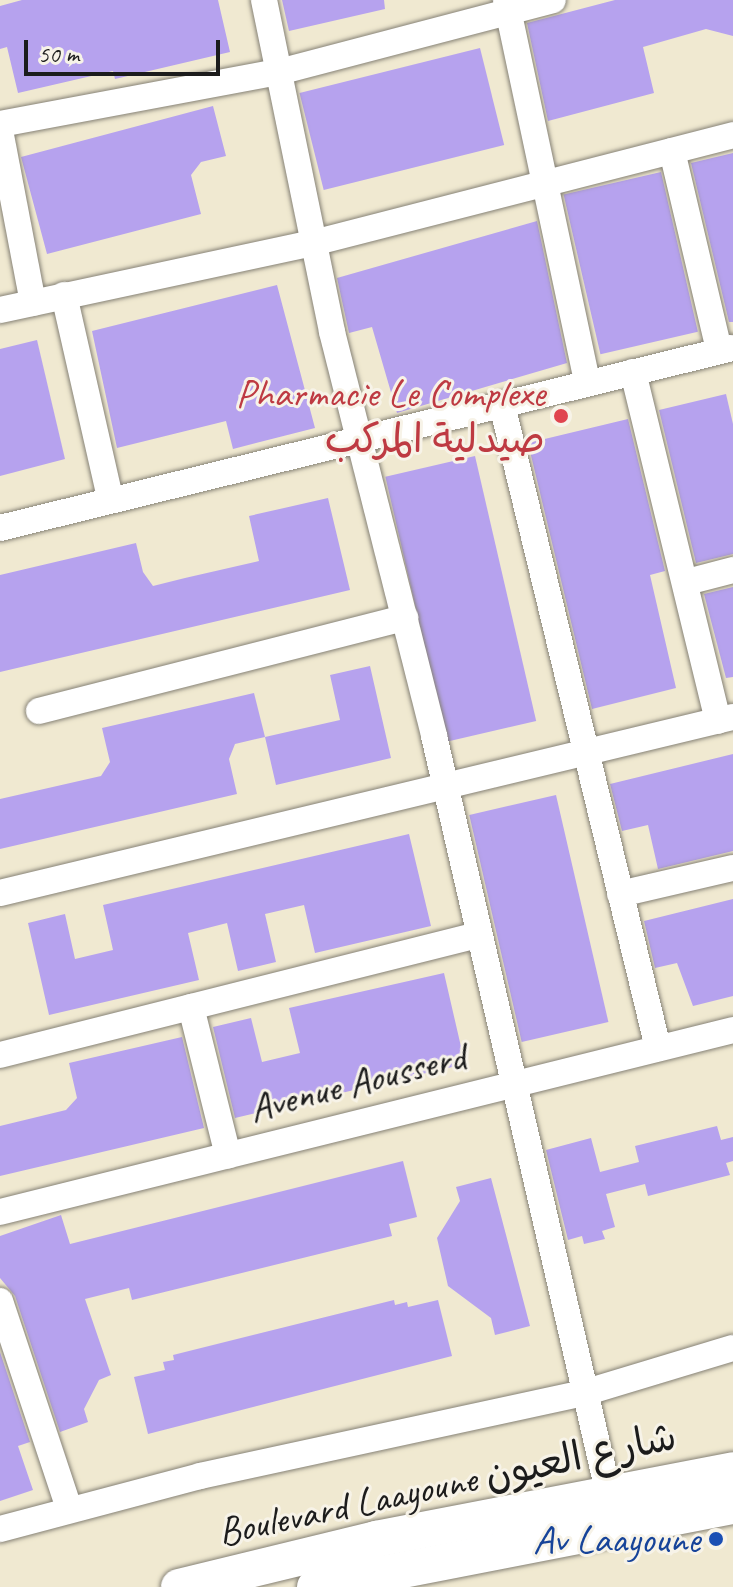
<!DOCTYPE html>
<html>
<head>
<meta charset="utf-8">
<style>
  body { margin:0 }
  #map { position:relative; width:733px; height:1587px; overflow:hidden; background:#f0e9d1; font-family:Caveat,"Playpen Sans Arabic",sans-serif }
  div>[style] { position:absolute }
  .building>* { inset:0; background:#b6a2ee; transform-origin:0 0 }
  .roads { filter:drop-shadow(0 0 2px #868276) drop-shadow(0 0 2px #868276) }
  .street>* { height:26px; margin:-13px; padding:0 13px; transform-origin:13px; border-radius:13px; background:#fff }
  .secondary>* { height:36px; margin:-18px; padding:0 18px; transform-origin:18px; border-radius:18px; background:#fff }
  .dots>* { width:22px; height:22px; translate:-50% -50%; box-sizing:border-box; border:4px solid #f7f3e8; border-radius:50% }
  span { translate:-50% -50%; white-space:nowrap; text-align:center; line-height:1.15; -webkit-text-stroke:6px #f7f3e8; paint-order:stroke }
  .health-label { font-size:40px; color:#be3a42 }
  .right { translate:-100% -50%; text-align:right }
  .street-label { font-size:40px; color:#1c1c1c }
  .transit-label { font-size:40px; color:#164399 }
  .scale { position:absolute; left:24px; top:40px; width:196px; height:36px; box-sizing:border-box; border:4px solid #1c1c1c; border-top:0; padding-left:10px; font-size:24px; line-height:28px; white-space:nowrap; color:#1c1c1c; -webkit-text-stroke:6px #f7f3e8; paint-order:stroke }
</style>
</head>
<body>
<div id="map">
  <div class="building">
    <div style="clip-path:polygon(22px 0,218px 0,230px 52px,115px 79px,113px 71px,18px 93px,7px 47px,0 49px,0 6px)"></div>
    <div style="clip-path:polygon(282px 0,384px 0,385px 9px,289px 31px)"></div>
    <div style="clip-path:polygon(615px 0,733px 0,733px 36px,706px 29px,643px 47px,654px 93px,548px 121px,527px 23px)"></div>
    <div style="left:480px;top:48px;width:100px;height:186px;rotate:76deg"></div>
    <div style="clip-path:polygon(213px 106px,226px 156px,201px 162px,191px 175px,201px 214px,47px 254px,21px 157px)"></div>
    <div style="clip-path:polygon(733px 153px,733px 322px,729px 322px,691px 163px)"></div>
    <div style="left:661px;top:172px;width:164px;height:100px;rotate:77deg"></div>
    <div style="clip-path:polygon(537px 221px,567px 363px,397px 413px,372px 327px,349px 333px,337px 278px)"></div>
    <div style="clip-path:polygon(277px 285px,315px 428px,233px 449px,226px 421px,117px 448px,92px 331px)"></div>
    <div style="clip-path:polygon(37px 340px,65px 459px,0 476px,0 349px)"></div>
    <div style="clip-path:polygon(726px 394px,733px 424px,733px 554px,696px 563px,659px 410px)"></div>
    <div style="clip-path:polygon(628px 419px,665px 571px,650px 575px,676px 688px,592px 709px,528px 443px)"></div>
    <div style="left:475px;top:456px;width:272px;height:92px;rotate:77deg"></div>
    <div style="clip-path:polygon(328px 498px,350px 590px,0 672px,0 575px,136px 543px,143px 572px,153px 586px,185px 578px,259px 561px,249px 516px)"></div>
    <div style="clip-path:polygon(733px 587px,733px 677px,726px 678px,704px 594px)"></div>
    <div style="clip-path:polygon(370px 666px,391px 758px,276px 785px,265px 737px,340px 720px,330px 675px)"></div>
    <div style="clip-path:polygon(254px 693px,265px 737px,235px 744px,229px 759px,237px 794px,0 849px,0 799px,101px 776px,110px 762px,102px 728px)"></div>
    <div style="clip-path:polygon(733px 754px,733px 851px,658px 869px,648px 825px,622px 831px,610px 784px)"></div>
    <div style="left:556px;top:795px;width:233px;height:89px;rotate:77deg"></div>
    <div style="clip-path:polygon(409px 834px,431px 926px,315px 953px,304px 905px,265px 914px,276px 962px,238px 971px,227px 923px,188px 933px,199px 980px,49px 1015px,28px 923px,65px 914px,75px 959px,113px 950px,103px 905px)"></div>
    <div style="clip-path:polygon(733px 899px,733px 996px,693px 1006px,677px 963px,655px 968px,644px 921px)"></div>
    <div style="clip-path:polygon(444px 973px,465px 1064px,235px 1118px,213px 1027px,251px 1018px,262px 1062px,300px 1053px,289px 1008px)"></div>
    <div style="clip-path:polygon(182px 1037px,204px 1128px,0 1176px,0 1126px,66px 1110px,77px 1098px,69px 1063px)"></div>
    <div style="clip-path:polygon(717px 1126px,721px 1140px,733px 1137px,733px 1161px,726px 1163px,730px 1175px,648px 1196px,645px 1184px,606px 1194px,615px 1227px,602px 1231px,605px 1239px,584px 1244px,582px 1236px,568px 1240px,546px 1150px,591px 1138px,600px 1172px,639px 1162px,635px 1146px)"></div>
    <div style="clip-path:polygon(403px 1161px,417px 1217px,389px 1224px,392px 1236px,132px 1300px,129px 1288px,85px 1299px,111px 1375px,99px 1380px,84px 1409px,88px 1422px,60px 1432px,15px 1296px,0 1278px,0 1236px,61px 1215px,70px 1244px)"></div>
    <div style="clip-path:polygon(491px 1178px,530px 1326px,495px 1335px,491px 1318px,448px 1286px,437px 1238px,460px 1201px,456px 1187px)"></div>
    <div style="clip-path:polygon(394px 1300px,395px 1305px,407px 1302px,408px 1307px,438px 1300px,452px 1356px,148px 1434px,134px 1377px,165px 1370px,163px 1362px,174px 1360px,173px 1355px)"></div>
    <div style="clip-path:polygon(0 1352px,30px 1442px,18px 1446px,33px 1490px,0 1501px)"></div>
  </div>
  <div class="roads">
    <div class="street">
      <div style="left:264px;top:0;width:339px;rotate:78.4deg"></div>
      <div style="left:332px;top:332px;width:417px;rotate:75.8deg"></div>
      <div style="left:434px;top:736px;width:792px;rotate:77.02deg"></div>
      <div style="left:506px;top:0;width:390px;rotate:78deg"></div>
      <div style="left:0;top:124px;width:284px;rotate:-10.6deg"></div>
      <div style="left:279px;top:72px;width:283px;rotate:-14.7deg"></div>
      <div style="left:0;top:130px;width:176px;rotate:79.2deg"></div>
      <div style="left:672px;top:151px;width:204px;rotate:76.7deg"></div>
      <div style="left:64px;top:295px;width:208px;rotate:77.2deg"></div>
      <div style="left:0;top:310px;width:320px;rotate:-12.1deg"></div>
      <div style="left:313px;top:243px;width:434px;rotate:-14.4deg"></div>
      <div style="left:633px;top:372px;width:359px;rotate:76.3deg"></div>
      <div style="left:502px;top:405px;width:662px;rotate:76.36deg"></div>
      <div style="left:0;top:528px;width:755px;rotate:-13.8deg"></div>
      <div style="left:687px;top:582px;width:48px;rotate:-14.6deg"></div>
      <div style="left:39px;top:711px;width:378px;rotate:-14.3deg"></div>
      <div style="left:0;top:893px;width:754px;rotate:-13.5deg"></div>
      <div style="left:620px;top:894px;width:116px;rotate:-13deg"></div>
      <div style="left:191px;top:1007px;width:153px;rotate:76deg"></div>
      <div style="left:0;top:1055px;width:492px;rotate:-14.1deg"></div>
      <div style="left:0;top:1212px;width:755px;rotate:-13.94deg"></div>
      <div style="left:0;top:1301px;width:218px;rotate:71.6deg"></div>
      <div style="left:0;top:1529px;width:207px;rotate:-14.8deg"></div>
      <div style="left:200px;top:1476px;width:396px;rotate:-12.2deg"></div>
      <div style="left:587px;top:1392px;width:152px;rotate:-16.8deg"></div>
    </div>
    <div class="secondary">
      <div style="left:179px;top:1587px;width:203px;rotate:-13.7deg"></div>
      <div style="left:376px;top:1539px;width:364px;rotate:-10.9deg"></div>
      <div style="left:315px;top:1587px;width:426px;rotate:-11deg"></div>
    </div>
  </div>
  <div class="dots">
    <div style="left:561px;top:416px;background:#e0444e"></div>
    <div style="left:716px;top:1539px;background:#1a4fb4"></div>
  </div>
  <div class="health-label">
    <span class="right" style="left:545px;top:416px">Pharmacie Le Complexe<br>صيدلية المركب</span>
  </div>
  <div class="street-label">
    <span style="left:357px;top:1082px;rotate:-14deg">Avenue Aousserd</span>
    <span style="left:447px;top:1484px;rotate:-12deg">Boulevard Laayoune شارع العيون</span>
  </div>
  <div class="transit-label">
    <span class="right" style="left:700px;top:1539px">Av Laayoune</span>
  </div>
  <div class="scale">50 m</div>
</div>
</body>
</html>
